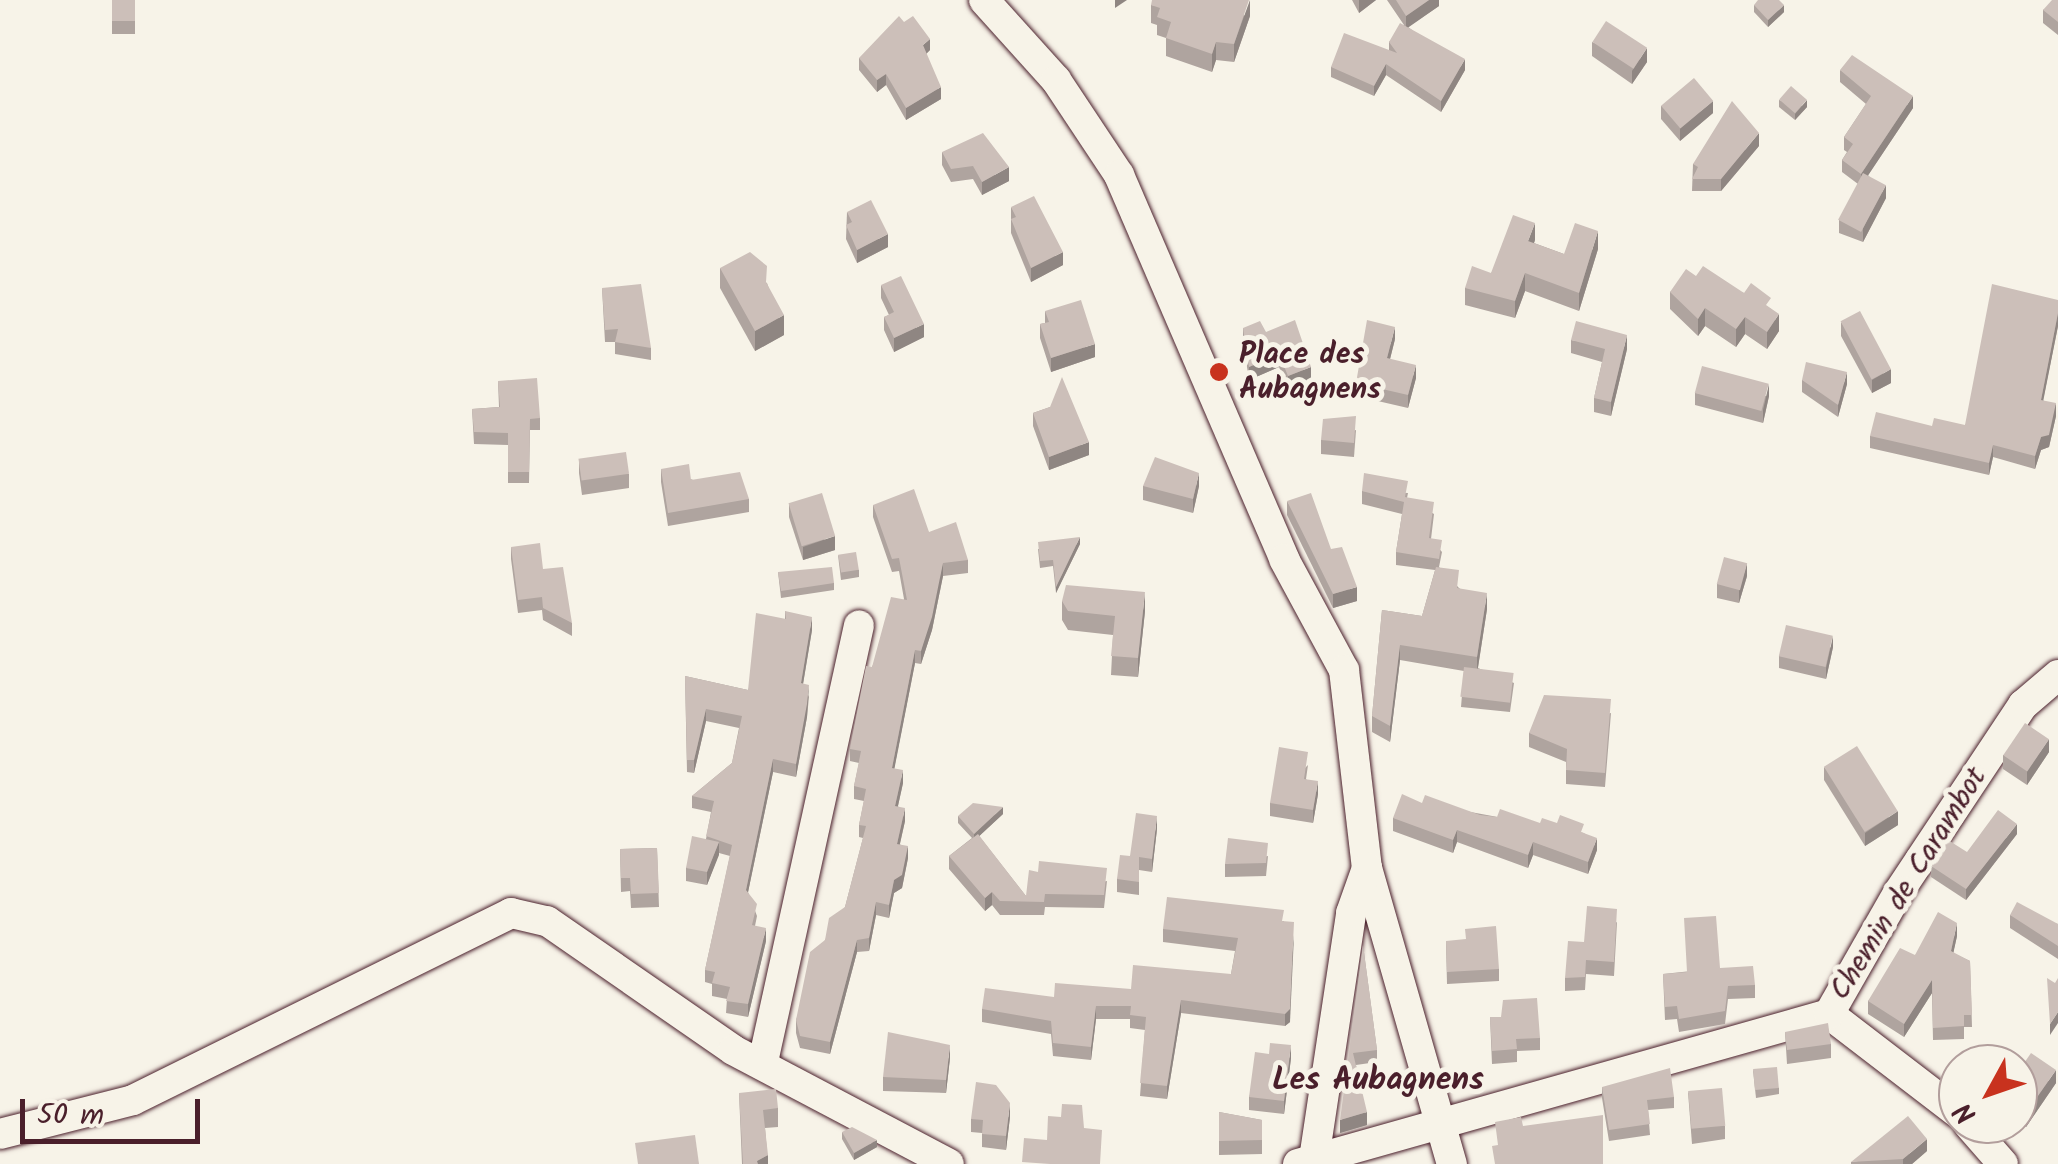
<!DOCTYPE html>
<html>
<head>
<meta charset="utf-8">
<style>
  body { margin:0 }
  #map { position:relative; width:2058px; height:1164px; overflow:hidden; background:#f7f3e8; font-family:Kalam,sans-serif }
  div>[style] { position:absolute }
  .roads { filter:drop-shadow(0 0 2px #4a1f2b) drop-shadow(0 0 2px #4a1f2b) }
  .minor>* { height:30px; margin:-15px; padding:0 15px; transform-origin:15px; border-radius:15px; background:#f7f3e8 }
  .wall>* { inset:0; background:#afa49f; transform-origin:0 0 }
  .shaded-wall>* { inset:0; background:#8f8682 }
  .building>* { inset:0; background:#ccbfb9; transform-origin:0 0 }
  .dots>* { width:28px; height:28px; translate:-50% -50%; box-sizing:border-box; border:5px solid #f7f3e8; border-radius:50% }
  span { translate:-50% -50%; white-space:nowrap; text-align:center; line-height:1.15; -webkit-text-stroke:10px #f7f3e8; paint-order:stroke }
  .poi-label { font-size:30px; color:#4a1f2b; font-weight:700 }
  .left { translate:0 -50%; text-align:left }
  .street-label { font-size:30px; color:#4a1f2b }
  .neighbourhood-label { font-size:32px; color:#4a1f2b; font-weight:700 }
  .north { position:absolute; left:1938px; top:1044px; width:100px; height:100px; box-sizing:border-box; background:#f7f3e8; border:2px solid #b29e9c; border-radius:50%; rotate:230deg; font-size:28px; font-weight:700; line-height:40px; text-align:center; color:#4a1f2b }
  .north::after { content:''; display:block; margin:auto; width:35px; height:45px; background:#c8321e; clip-path:polygon(50% 0,100% 100%,50% 72%,0 100%) }
  .scale { position:absolute; left:20px; top:1099px; width:180px; height:45px; box-sizing:border-box; border:5px solid #4a1f2b; border-top:0; padding-left:12px; font-size:30px; line-height:35px; white-space:nowrap; color:#4a1f2b; -webkit-text-stroke:8px #f7f3e8; paint-order:stroke }
</style>
</head>
<body>
<div id="map">
  <div class="roads">
    <div class="minor">
      <div style="left:984px;top:0;width:108px;rotate:48deg"></div>
      <div style="left:1056px;top:80px;width:114px;rotate:56.4deg"></div>
      <div style="left:1119px;top:175px;width:418px;rotate:66.7deg"></div>
      <div style="left:1284px;top:559px;width:126px;rotate:61.6deg"></div>
      <div style="left:1344px;top:670px;width:199px;rotate:83.4deg"></div>
      <div style="left:1367px;top:868px;width:308px;rotate:74deg"></div>
      <div style="left:1829px;top:1014px;width:163px;rotate:37.5deg"></div>
      <div style="left:763px;top:1062px;width:447px;rotate:-77.6deg"></div>
      <div style="left:1968px;top:1124px;width:53px;rotate:48.8deg"></div>
      <div style="left:0;top:1134px;width:137px;rotate:-14.3deg"></div>
      <div style="left:133px;top:1100px;width:422px;rotate:-26.3deg"></div>
      <div style="left:511px;top:913px;width:37px;rotate:13deg"></div>
      <div style="left:547px;top:921px;width:226px;rotate:34.7deg"></div>
      <div style="left:733px;top:1050px;width:244px;rotate:27.8deg"></div>
      <div style="left:1314px;top:1159px;width:249px;rotate:-81.4deg"></div>
      <div style="left:1351px;top:913px;width:48px;rotate:-70.4deg"></div>
      <div style="left:1298px;top:1164px;width:552px;rotate:-15.77deg"></div>
      <div style="left:1829px;top:1014px;width:139px;rotate:-60.3deg"></div>
      <div style="left:1898px;top:893px;width:226px;rotate:-56.4deg"></div>
      <div style="left:2023px;top:705px;width:46px;rotate:-40.6deg"></div>
    </div>
  </div>
  <div class="wall">
    <div style="left:112px;top:0;width:23px;height:34px"></div>
    <div style="clip-path:polygon(1352px 0,1376px 0,1359px 13px)"></div>
    <div style="clip-path:polygon(1387px 0,1439px 0,1439px 6px,1408px 27px,1465px 70px,1441px 112px,1386px 75px,1374px 96px,1331px 77px,1331px 67px,1389px 50px,1389px 42px,1404px 25px)"></div>
    <div style="clip-path:polygon(2058px 0,2058px 35px,2043px 23px,2043px 10px)"></div>
    <div style="clip-path:polygon(1151px 5px,1250px 16px,1234px 62px,1216px 60px,1212px 72px,1166px 56px,1166px 38px,1157px 35px,1157px 25px,1151px 23px)"></div>
    <div style="clip-path:polygon(1754px 5px,1784px 12px,1768px 27px,1754px 12px)"></div>
    <div style="clip-path:polygon(1592px 42px,1647px 62px,1632px 84px,1592px 56px)"></div>
    <div style="clip-path:polygon(930px 50px,926px 54px,941px 99px,906px 120px,886px 85px,877px 92px,859px 70px,859px 58px)"></div>
    <div style="clip-path:polygon(1840px 70px,1913px 108px,1868px 175px,1886px 198px,1863px 242px,1839px 233px,1839px 220px,1858px 184px,1842px 172px,1842px 160px,1847px 152px,1844px 150px,1844px 137px,1866px 104px,1840px 82px)"></div>
    <div style="clip-path:polygon(1779px 100px,1807px 107px,1795px 120px,1779px 107px)"></div>
    <div style="clip-path:polygon(1661px 106px,1713px 113px,1680px 141px,1661px 119px)"></div>
    <div style="clip-path:polygon(1759px 146px,1721px 191px,1692px 191px,1693px 164px)"></div>
    <div style="clip-path:polygon(942px 152px,1009px 181px,982px 195px,973px 179px,951px 182px,942px 165px)"></div>
    <div style="clip-path:polygon(1011px 207px,1063px 265px,1031px 282px,1011px 233px)"></div>
    <div style="clip-path:polygon(847px 212px,888px 247px,857px 263px,846px 239px)"></div>
    <div style="clip-path:polygon(1535px 240px,1534px 243px,1564px 254px,1598px 249px,1579px 311px,1525px 291px,1515px 318px,1465px 305px,1465px 288px,1491px 273px)"></div>
    <div style="clip-path:polygon(720px 268px,767px 283px,784px 335px,755px 351px,720px 288px)"></div>
    <div style="clip-path:polygon(1696px 276px,1744px 293px,1771px 309px,1779px 331px,1767px 349px,1745px 334px,1736px 347px,1705px 326px,1698px 336px,1670px 309px,1670px 292px)"></div>
    <div style="clip-path:polygon(881px 285px,924px 337px,894px 352px,884px 330px,884px 317px,889px 315px,881px 298px)"></div>
    <div style="clip-path:polygon(602px 288px,651px 348px,651px 360px,615px 354px,615px 342px,605px 342px)"></div>
    <div style="clip-path:polygon(2058px 300px,2058px 326px,2043px 400px,2056px 416px,2049px 447px,2041px 450px,2035px 469px,1993px 457px,1989px 475px,1870px 448px,1870px 436px,1932px 426px,1965px 425px)"></div>
    <div style="clip-path:polygon(1045px 311px,1095px 357px,1051px 372px,1040px 338px,1040px 324px,1045px 323px)"></div>
    <div style="clip-path:polygon(1841px 322px,1891px 383px,1872px 393px,1841px 336px)"></div>
    <div style="clip-path:polygon(1243px 328px,1266px 332px,1311px 379px,1288px 389px,1279px 367px,1249px 380px,1243px 341px)"></div>
    <div style="clip-path:polygon(1395px 339px,1390px 359px,1416px 378px,1408px 408px,1356px 396px,1356px 383px)"></div>
    <div style="clip-path:polygon(1571px 340px,1627px 349px,1611px 416px,1594px 412px,1594px 398px,1602px 362px,1571px 353px)"></div>
    <div style="clip-path:polygon(1802px 380px,1847px 384px,1838px 417px,1802px 392px)"></div>
    <div style="clip-path:polygon(498px 381px,540px 418px,540px 430px,530px 430px,529px 483px,508px 483px,508px 445px,474px 444px,472px 409px,499px 407px)"></div>
    <div style="clip-path:polygon(1695px 393px,1769px 396px,1763px 423px,1695px 405px)"></div>
    <div style="clip-path:polygon(1050px 407px,1089px 455px,1049px 470px,1033px 426px,1033px 413px)"></div>
    <div style="clip-path:polygon(1356px 430px,1354px 457px,1321px 454px,1321px 440px)"></div>
    <div style="clip-path:polygon(579px 459px,629px 474px,629px 488px,582px 495px,579px 473px)"></div>
    <div style="clip-path:polygon(661px 469px,749px 499px,749px 512px,668px 526px,661px 482px)"></div>
    <div style="clip-path:polygon(1143px 486px,1199px 486px,1193px 513px,1143px 500px)"></div>
    <div style="clip-path:polygon(1362px 491px,1408px 493px,1407px 498px,1434px 514px,1431px 539px,1442px 552px,1439px 567px,1459px 588px,1487px 609px,1478px 668px,1514px 683px,1510px 712px,1461px 707px,1464px 671px,1400px 660px,1390px 742px,1372px 732px,1372px 716px,1382px 610px,1422px 616px,1435px 570px,1396px 565px,1396px 552px,1402px 514px,1362px 504px)"></div>
    <div style="clip-path:polygon(1287px 501px,1357px 601px,1333px 608px,1287px 515px)"></div>
    <div style="clip-path:polygon(789px 504px,835px 550px,803px 560px,789px 517px)"></div>
    <div style="clip-path:polygon(873px 505px,929px 532px,968px 560px,968px 573px,943px 576px,932px 630px,921px 664px,915px 663px,894px 769px,903px 783px,898px 806px,905px 821px,900px 844px,908px 858px,902px 888px,894px 893px,889px 918px,876px 915px,869px 951px,857px 952px,830px 1054px,800px 1048px,796px 1033px,796px 1020px,825px 940px,845px 907px,863px 838px,859px 837px,859px 825px,864px 801px,854px 799px,854px 786px,859px 763px,850px 761px,850px 749px,872px 667px,904px 599px,899px 571px,892px 572px,873px 517px)"></div>
    <div style="clip-path:polygon(1080px 544px,1056px 593px,1053px 566px,1040px 568px,1038px 549px)"></div>
    <div style="clip-path:polygon(511px 547px,572px 623px,572px 636px,543px 620px,542px 610px,518px 613px,511px 559px)"></div>
    <div style="clip-path:polygon(838px 555px,859px 570px,859px 577px,841px 580px)"></div>
    <div style="clip-path:polygon(778px 572px,834px 583px,834px 590px,781px 598px)"></div>
    <div style="clip-path:polygon(1747px 576px,1739px 603px,1717px 598px,1717px 584px)"></div>
    <div style="clip-path:polygon(1062px 601px,1145px 611px,1138px 677px,1111px 675px,1113px 635px,1068px 630px,1062px 620px)"></div>
    <div style="clip-path:polygon(785px 611px,812px 630px,803px 684px,809px 697px,807px 717px,796px 777px,773px 772px,748px 892px,757px 916px,755px 926px,766px 941px,748px 1017px,726px 1013px,727px 999px,712px 996px,712px 984px,705px 982px,705px 970px,730px 856px,719px 853px,707px 885px,686px 881px,686px 868px,706px 839px,711px 812px,692px 808px,692px 796px,732px 763px,739px 728px,706px 721px,694px 773px,687px 772px,685px 676px,748px 690px,785px 619px)"></div>
    <div style="clip-path:polygon(1833px 647px,1826px 679px,1779px 668px,1779px 656px)"></div>
    <div style="clip-path:polygon(1611px 713px,1605px 787px,1566px 784px,1566px 762px,1529px 747px,1529px 733px)"></div>
    <div style="clip-path:polygon(2049px 752px,2027px 785px,2003px 769px,2003px 755px)"></div>
    <div style="clip-path:polygon(1308px 765px,1306px 779px,1318px 794px,1313px 823px,1270px 816px,1270px 803px)"></div>
    <div style="clip-path:polygon(1824px 767px,1898px 825px,1865px 846px,1824px 780px)"></div>
    <div style="clip-path:polygon(1422px 803px,1584px 833px,1597px 850px,1588px 874px,1533px 855px,1528px 868px,1457px 842px,1453px 853px,1393px 831px,1393px 818px)"></div>
    <div style="clip-path:polygon(1003px 814px,979px 836px,1026px 896px,1107px 881px,1104px 908px,1045px 907px,1044px 915px,1000px 915px,992px 905px,985px 911px,949px 869px,949px 856px,972px 838px,958px 823px,958px 816px)"></div>
    <div style="clip-path:polygon(1157px 829px,1152px 872px,1139px 870px,1139px 895px,1117px 892px,1117px 879px,1130px 856px)"></div>
    <div style="clip-path:polygon(2017px 834px,1966px 900px,1931px 877px,1931px 866px)"></div>
    <div style="clip-path:polygon(657px 848px,659px 907px,631px 908px,630px 891px,621px 892px,620px 849px)"></div>
    <div style="clip-path:polygon(1268px 856px,1266px 876px,1225px 877px,1225px 864px)"></div>
    <div style="clip-path:polygon(2010px 915px,2058px 924px,2058px 959px,2010px 928px)"></div>
    <div style="clip-path:polygon(1284px 921px,1290px 1022px,1285px 1026px,1181px 1013px,1167px 1099px,1140px 1096px,1145px 1030px,1130px 1028px,1130px 1019px,1096px 1019px,1091px 1060px,1053px 1056px,1051px 1034px,982px 1022px,982px 1009px,1054px 997px,1131px 989px,1231px 974px,1235px 951px,1163px 942px,1163px 929px)"></div>
    <div style="clip-path:polygon(1617px 922px,1614px 976px,1586px 974px,1585px 990px,1565px 991px,1565px 978px,1584px 942px)"></div>
    <div style="clip-path:polygon(1957px 936px,1953px 953px,1970px 961px,1972px 1027px,1964px 1027px,1964px 1039px,1933px 1040px,1932px 993px,1904px 1037px,1868px 1014px,1868px 1001px,1915px 955px)"></div>
    <div style="clip-path:polygon(1446px 941px,1499px 969px,1499px 981px,1447px 984px)"></div>
    <div style="clip-path:polygon(1363px 945px,1377px 1050px,1377px 1062px,1356px 1065px,1367px 1125px,1340px 1133px)"></div>
    <div style="clip-path:polygon(1720px 968px,1755px 985px,1755px 998px,1728px 999px,1725px 1024px,1679px 1032px,1677px 1019px,1665px 1020px,1663px 974px)"></div>
    <div style="clip-path:polygon(1490px 1017px,1501px 1017px,1540px 1038px,1540px 1050px,1517px 1051px,1517px 1062px,1492px 1064px)"></div>
    <div style="clip-path:polygon(1785px 1032px,1831px 1044px,1831px 1058px,1787px 1064px)"></div>
    <div style="clip-path:polygon(1269px 1054px,1291px 1058px,1284px 1114px,1249px 1110px,1249px 1097px)"></div>
    <div style="clip-path:polygon(950px 1058px,946px 1093px,883px 1091px,883px 1077px)"></div>
    <div style="clip-path:polygon(1753px 1070px,1779px 1088px,1779px 1094px,1756px 1098px)"></div>
    <div style="clip-path:polygon(2018px 1072px,2056px 1083px,2026px 1127px,2018px 1122px)"></div>
    <div style="clip-path:polygon(1602px 1087px,1674px 1097px,1674px 1108px,1648px 1110px,1650px 1135px,1609px 1141px,1602px 1098px)"></div>
    <div style="clip-path:polygon(1688px 1092px,1725px 1126px,1725px 1139px,1692px 1144px)"></div>
    <div style="clip-path:polygon(739px 1093px,778px 1108px,778px 1127px,765px 1128px,768px 1164px,742px 1164px)"></div>
    <div style="clip-path:polygon(1219px 1112px,1262px 1120px,1262px 1154px,1219px 1155px)"></div>
    <div style="clip-path:polygon(1010px 1117px,1006px 1150px,982px 1147px,982px 1133px,971px 1132px,971px 1119px)"></div>
    <div style="clip-path:polygon(842px 1132px,877px 1147px,854px 1160px,842px 1139px)"></div>
    <div style="clip-path:polygon(1927px 1151px,1912px 1164px,1851px 1164px,1851px 1162px)"></div>
  </div>
  <div class="shaded-wall">
    <div style="clip-path:polygon(1115px 0,1127px 0,1115px 8px)"></div>
    <div style="clip-path:polygon(1250px 0,1250px 16px,1234px 62px,1234px 44px)"></div>
    <div style="clip-path:polygon(1359px 0,1376px 0,1359px 13px)"></div>
    <div style="clip-path:polygon(1429px 0,1439px 0,1439px 6px,1406px 29px,1406px 16px)"></div>
    <div style="clip-path:polygon(1784px 5px,1784px 12px,1768px 27px,1768px 20px)"></div>
    <div style="clip-path:polygon(930px 39px,930px 50px,923px 57px,923px 45px)"></div>
    <div style="clip-path:polygon(1216px 42px,1216px 60px,1212px 72px,1212px 54px)"></div>
    <div style="clip-path:polygon(1647px 48px,1647px 62px,1632px 84px,1632px 71px)"></div>
    <div style="clip-path:polygon(1465px 59px,1465px 70px,1441px 112px,1441px 101px)"></div>
    <div style="clip-path:polygon(1386px 64px,1386px 75px,1374px 96px,1374px 86px)"></div>
    <div style="clip-path:polygon(886px 74px,886px 85px,877px 92px,877px 80px)"></div>
    <div style="clip-path:polygon(941px 87px,941px 99px,906px 120px,906px 108px)"></div>
    <div style="clip-path:polygon(1913px 96px,1913px 108px,1861px 186px,1861px 174px)"></div>
    <div style="clip-path:polygon(1807px 100px,1807px 107px,1795px 120px,1795px 114px)"></div>
    <div style="clip-path:polygon(1713px 101px,1713px 113px,1680px 141px,1680px 128px)"></div>
    <div style="clip-path:polygon(1759px 133px,1759px 146px,1721px 191px,1721px 179px)"></div>
    <div style="clip-path:polygon(1009px 167px,1009px 181px,982px 195px,982px 182px)"></div>
    <div style="clip-path:polygon(1886px 185px,1886px 198px,1863px 242px,1863px 228px)"></div>
    <div style="clip-path:polygon(1535px 223px,1535px 240px,1528px 258px,1528px 241px)"></div>
    <div style="clip-path:polygon(1598px 231px,1598px 249px,1579px 311px,1579px 293px)"></div>
    <div style="clip-path:polygon(888px 234px,888px 247px,857px 263px,857px 250px)"></div>
    <div style="clip-path:polygon(1063px 252px,1063px 265px,1031px 282px,1031px 268px)"></div>
    <div style="clip-path:polygon(1525px 273px,1525px 291px,1515px 318px,1515px 301px)"></div>
    <div style="clip-path:polygon(1705px 308px,1705px 326px,1698px 336px,1698px 319px)"></div>
    <div style="clip-path:polygon(2058px 313px,2058px 326px,2041px 412px,2041px 400px)"></div>
    <div style="clip-path:polygon(1779px 314px,1779px 331px,1767px 349px,1767px 332px)"></div>
    <div style="clip-path:polygon(784px 315px,784px 335px,755px 351px,755px 331px)"></div>
    <div style="clip-path:polygon(1745px 317px,1745px 334px,1736px 347px,1736px 329px)"></div>
    <div style="clip-path:polygon(924px 324px,924px 337px,894px 352px,894px 338px)"></div>
    <div style="clip-path:polygon(1395px 327px,1395px 339px,1387px 371px,1387px 358px)"></div>
    <div style="clip-path:polygon(1627px 335px,1627px 349px,1611px 416px,1611px 402px)"></div>
    <div style="clip-path:polygon(1095px 344px,1095px 357px,1051px 372px,1051px 358px)"></div>
    <div style="clip-path:polygon(1279px 354px,1279px 367px,1249px 380px,1249px 367px)"></div>
    <div style="clip-path:polygon(1416px 365px,1416px 378px,1408px 408px,1408px 395px)"></div>
    <div style="clip-path:polygon(1311px 367px,1311px 379px,1288px 389px,1288px 376px)"></div>
    <div style="clip-path:polygon(1891px 369px,1891px 383px,1872px 393px,1872px 380px)"></div>
    <div style="clip-path:polygon(1847px 372px,1847px 384px,1838px 417px,1838px 405px)"></div>
    <div style="clip-path:polygon(1769px 384px,1769px 396px,1763px 423px,1763px 410px)"></div>
    <div style="clip-path:polygon(2056px 403px,2056px 416px,2049px 447px,2041px 450px,2035px 469px,2035px 456px,2041px 437px)"></div>
    <div style="clip-path:polygon(1089px 442px,1089px 455px,1049px 470px,1049px 457px)"></div>
    <div style="clip-path:polygon(1993px 445px,1993px 457px,1989px 475px,1989px 463px)"></div>
    <div style="clip-path:polygon(1199px 473px,1199px 486px,1193px 513px,1193px 499px)"></div>
    <div style="clip-path:polygon(835px 536px,835px 550px,803px 560px,803px 547px)"></div>
    <div style="clip-path:polygon(1080px 537px,1080px 544px,1056px 593px,1056px 587px)"></div>
    <div style="clip-path:polygon(943px 563px,943px 576px,932px 630px,921px 664px,921px 651px)"></div>
    <div style="clip-path:polygon(1747px 563px,1747px 576px,1739px 603px,1739px 590px)"></div>
    <div style="clip-path:polygon(1357px 587px,1357px 601px,1333px 608px,1333px 594px)"></div>
    <div style="clip-path:polygon(1145px 592px,1145px 611px,1138px 677px,1138px 658px)"></div>
    <div style="clip-path:polygon(1487px 593px,1487px 609px,1477px 673px,1477px 657px)"></div>
    <div style="clip-path:polygon(812px 617px,812px 630px,801px 696px,801px 683px)"></div>
    <div style="clip-path:polygon(1833px 636px,1833px 647px,1826px 679px,1826px 668px)"></div>
    <div style="clip-path:polygon(1400px 645px,1400px 660px,1390px 742px,1390px 726px)"></div>
    <div style="clip-path:polygon(915px 650px,915px 663px,892px 781px,892px 768px)"></div>
    <div style="clip-path:polygon(809px 685px,807px 717px,796px 777px,796px 764px)"></div>
    <div style="clip-path:polygon(706px 709px,706px 721px,694px 773px,694px 760px)"></div>
    <div style="clip-path:polygon(2049px 739px,2049px 752px,2027px 785px,2027px 771px)"></div>
    <div style="clip-path:polygon(773px 759px,773px 772px,746px 902px,746px 890px)"></div>
    <div style="clip-path:polygon(903px 770px,903px 783px,895px 819px,895px 806px)"></div>
    <div style="clip-path:polygon(1318px 781px,1318px 794px,1313px 823px,1313px 810px)"></div>
    <div style="clip-path:polygon(1003px 807px,1003px 814px,974px 841px,974px 834px)"></div>
    <div style="clip-path:polygon(905px 808px,905px 821px,897px 856px,897px 844px)"></div>
    <div style="clip-path:polygon(1898px 811px,1898px 825px,1865px 846px,1865px 833px)"></div>
    <div style="clip-path:polygon(1157px 816px,1157px 829px,1152px 872px,1152px 859px)"></div>
    <div style="clip-path:polygon(2017px 824px,2017px 834px,1966px 900px,1966px 889px)"></div>
    <div style="clip-path:polygon(1457px 830px,1457px 842px,1453px 853px,1453px 840px)"></div>
    <div style="clip-path:polygon(1597px 838px,1597px 850px,1588px 874px,1588px 862px)"></div>
    <div style="clip-path:polygon(719px 842px,719px 855px,707px 885px,707px 872px)"></div>
    <div style="clip-path:polygon(1533px 842px,1533px 855px,1528px 868px,1528px 855px)"></div>
    <div style="clip-path:polygon(908px 846px,908px 858px,902px 888px,894px 893px,889px 918px,889px 905px,894px 880px)"></div>
    <div style="clip-path:polygon(992px 892px,992px 905px,985px 911px,985px 898px)"></div>
    <div style="clip-path:polygon(876px 902px,876px 915px,869px 951px,869px 938px)"></div>
    <div style="clip-path:polygon(1957px 923px,1957px 936px,1951px 964px,1951px 951px)"></div>
    <div style="clip-path:polygon(766px 928px,766px 941px,748px 1017px,748px 1004px)"></div>
    <div style="clip-path:polygon(1294px 935px,1290px 1022px,1285px 1026px,1285px 1014px)"></div>
    <div style="clip-path:polygon(857px 940px,857px 952px,830px 1054px,830px 1042px)"></div>
    <div style="clip-path:polygon(1932px 980px,1932px 993px,1904px 1037px,1904px 1024px)"></div>
    <div style="clip-path:polygon(1181px 1000px,1181px 1013px,1167px 1099px,1167px 1086px)"></div>
    <div style="clip-path:polygon(1096px 1006px,1096px 1019px,1091px 1060px,1091px 1047px)"></div>
    <div style="clip-path:polygon(2058px 1012px,2058px 1023px,2050px 1035px,2050px 1024px)"></div>
    <div style="clip-path:polygon(950px 1045px,950px 1058px,946px 1093px,946px 1080px)"></div>
    <div style="clip-path:polygon(1291px 1045px,1291px 1058px,1284px 1114px,1284px 1101px)"></div>
    <div style="clip-path:polygon(2056px 1070px,2056px 1083px,2026px 1127px,2026px 1113px)"></div>
    <div style="clip-path:polygon(1010px 1103px,1010px 1117px,1006px 1150px,1006px 1136px)"></div>
    <div style="clip-path:polygon(1367px 1112px,1367px 1125px,1340px 1133px,1340px 1120px)"></div>
    <div style="clip-path:polygon(1927px 1139px,1927px 1151px,1912px 1164px,1903px 1164px,1903px 1159px)"></div>
    <div style="clip-path:polygon(877px 1140px,877px 1147px,854px 1160px,854px 1153px)"></div>
    <div style="clip-path:polygon(768px 1155px,768px 1164px,757px 1164px,757px 1161px)"></div>
  </div>
  <div class="building">
    <div style="left:112px;top:0;width:23px;height:21px"></div>
    <div style="clip-path:polygon(1152px 0,1249px 0,1234px 44px,1216px 42px,1212px 54px,1166px 38px,1171px 22px,1157px 17px,1160px 8px,1151px 5px)"></div>
    <div style="clip-path:polygon(1396px 0,1429px 0,1406px 16px)"></div>
    <div style="clip-path:polygon(1758px 0,1779px 0,1784px 5px,1768px 20px,1754px 5px)"></div>
    <div style="clip-path:polygon(2052px 0,2058px 0,2058px 22px,2043px 10px)"></div>
    <div style="clip-path:polygon(899px 16px,904px 22px,913px 16px,930px 39px,923px 45px,941px 87px,906px 108px,886px 74px,877px 80px,859px 58px)"></div>
    <div style="left:1606px;top:21px;width:49px;height:25px;rotate:33deg"></div>
    <div style="clip-path:polygon(1400px 23px,1465px 59px,1441px 101px,1386px 64px,1374px 86px,1331px 67px,1344px 33px,1397px 53px,1389px 42px)"></div>
    <div style="clip-path:polygon(1852px 55px,1913px 96px,1861px 174px,1842px 160px,1853px 144px,1844px 137px,1871px 96px,1840px 70px)"></div>
    <div style="left:1694px;top:78px;width:30px;height:43px;rotate:50deg"></div>
    <div style="left:1791px;top:86px;width:21px;height:18px;rotate:41deg"></div>
    <div style="clip-path:polygon(1732px 101px,1759px 133px,1721px 179px,1692px 179px,1698px 167px,1693px 164px)"></div>
    <div style="clip-path:polygon(983px 133px,1009px 167px,982px 182px,973px 166px,951px 169px,942px 152px)"></div>
    <div style="left:1863px;top:173px;width:26px;height:53px;rotate:28deg"></div>
    <div style="clip-path:polygon(1034px 196px,1063px 252px,1031px 268px,1011px 219px,1016px 217px,1011px 207px)"></div>
    <div style="clip-path:polygon(871px 200px,888px 234px,857px 250px,846px 225px,852px 222px,847px 212px)"></div>
    <div style="clip-path:polygon(1513px 215px,1535px 223px,1528px 241px,1564px 254px,1575px 223px,1598px 231px,1579px 293px,1525px 273px,1515px 301px,1465px 288px,1472px 266px,1491px 273px)"></div>
    <div style="clip-path:polygon(750px 252px,767px 266px,766px 282px,784px 315px,755px 331px,720px 268px)"></div>
    <div style="clip-path:polygon(1703px 266px,1744px 293px,1751px 283px,1771px 298px,1766px 305px,1779px 314px,1767px 332px,1745px 317px,1736px 329px,1705px 308px,1698px 319px,1670px 292px,1686px 269px,1696px 276px)"></div>
    <div style="clip-path:polygon(901px 276px,924px 324px,894px 338px,884px 317px,894px 312px,881px 285px)"></div>
    <div style="clip-path:polygon(641px 284px,651px 348px,615px 342px,618px 329px,605px 330px,602px 288px)"></div>
    <div style="clip-path:polygon(1992px 284px,2058px 300px,2058px 313px,2041px 400px,2056px 403px,2049px 435px,2041px 437px,2035px 456px,1993px 445px,1989px 463px,1870px 436px,1876px 412px,1932px 426px,1934px 418px,1965px 425px)"></div>
    <div style="clip-path:polygon(1081px 300px,1095px 344px,1051px 358px,1040px 324px,1049px 322px,1045px 311px)"></div>
    <div style="left:1860px;top:311px;width:66px;height:22px;rotate:62deg"></div>
    <div style="clip-path:polygon(1295px 320px,1311px 367px,1288px 376px,1279px 354px,1249px 367px,1243px 328px,1260px 321px,1266px 332px)"></div>
    <div style="clip-path:polygon(1367px 320px,1395px 327px,1387px 358px,1416px 365px,1408px 395px,1356px 383px)"></div>
    <div style="clip-path:polygon(1576px 321px,1627px 335px,1611px 402px,1594px 398px,1605px 349px,1571px 340px)"></div>
    <div style="clip-path:polygon(1806px 362px,1847px 372px,1838px 405px,1802px 380px)"></div>
    <div style="left:1702px;top:366px;width:69px;height:28px;rotate:15deg"></div>
    <div style="clip-path:polygon(1062px 377px,1089px 442px,1049px 457px,1033px 413px,1050px 407px)"></div>
    <div style="clip-path:polygon(537px 378px,540px 418px,530px 419px,529px 472px,508px 472px,508px 433px,474px 432px,472px 409px,500px 407px,498px 381px)"></div>
    <div style="clip-path:polygon(1356px 416px,1354px 443px,1321px 440px,1323px 419px)"></div>
    <div style="left:626px;top:452px;width:22px;height:48px;rotate:82deg"></div>
    <div style="clip-path:polygon(1155px 457px,1199px 473px,1193px 499px,1143px 486px)"></div>
    <div style="clip-path:polygon(689px 464px,691px 480px,740px 472px,749px 499px,668px 513px,661px 469px)"></div>
    <div style="clip-path:polygon(1364px 473px,1408px 481px,1405px 497px,1434px 502px,1429px 538px,1442px 540px,1439px 559px,1396px 552px,1404px 502px,1362px 491px)"></div>
    <div style="clip-path:polygon(914px 489px,929px 532px,956px 522px,968px 560px,943px 563px,932px 617px,921px 651px,915px 650px,892px 768px,903px 770px,895px 806px,905px 808px,897px 844px,908px 846px,902px 875px,894px 880px,889px 905px,876px 902px,869px 938px,857px 940px,830px 1042px,800px 1036px,796px 1020px,810px 952px,825px 940px,829px 918px,845px 907px,866px 826px,859px 825px,866px 789px,854px 786px,861px 751px,850px 749px,866px 666px,872px 667px,891px 597px,907px 600px,899px 558px,892px 559px,873px 505px)"></div>
    <div style="left:822px;top:493px;width:45px;height:35px;rotate:73deg"></div>
    <div style="clip-path:polygon(1311px 493px,1331px 549px,1342px 547px,1357px 587px,1333px 594px,1287px 501px)"></div>
    <div style="clip-path:polygon(1080px 537px,1056px 587px,1053px 560px,1040px 561px,1038px 542px)"></div>
    <div style="clip-path:polygon(540px 543px,543px 569px,563px 567px,572px 623px,543px 608px,542px 597px,518px 600px,511px 547px)"></div>
    <div style="left:856px;top:552px;width:18px;height:18px;rotate:81deg"></div>
    <div style="left:1724px;top:557px;width:24px;height:28px;rotate:15deg"></div>
    <div style="clip-path:polygon(832px 567px,834px 583px,781px 591px,778px 572px)"></div>
    <div style="clip-path:polygon(1436px 567px,1459px 570px,1457px 588px,1487px 593px,1477px 657px,1400px 645px,1390px 726px,1372px 716px,1382px 610px,1422px 616px)"></div>
    <div style="clip-path:polygon(1066px 585px,1145px 592px,1138px 658px,1111px 656px,1115px 616px,1068px 611px,1062px 601px)"></div>
    <div style="clip-path:polygon(785px 611px,812px 617px,801px 683px,809px 685px,807px 704px,796px 764px,773px 759px,746px 890px,757px 904px,752px 925px,766px 928px,748px 1004px,726px 1001px,730px 987px,712px 983px,715px 972px,705px 970px,732px 845px,706px 836px,714px 801px,692px 796px,732px 763px,742px 716px,706px 709px,694px 760px,687px 760px,685px 676px,748px 690px,756px 613px,786px 619px)"></div>
    <div style="left:1786px;top:625px;width:48px;height:32px;rotate:13deg"></div>
    <div style="left:1464px;top:667px;width:50px;height:30px;rotate:7deg"></div>
    <div style="clip-path:polygon(1544px 695px,1611px 699px,1605px 773px,1566px 770px,1567px 749px,1529px 733px)"></div>
    <div style="left:2025px;top:723px;width:29px;height:39px;rotate:34deg"></div>
    <div style="left:1857px;top:746px;width:77px;height:39px;rotate:58deg"></div>
    <div style="clip-path:polygon(1279px 747px,1308px 752px,1304px 779px,1318px 781px,1313px 810px,1270px 803px)"></div>
    <div style="clip-path:polygon(1402px 794px,1422px 803px,1425px 795px,1480px 815px,1497px 817px,1500px 809px,1540px 823px,1542px 818px,1557px 823px,1560px 815px,1584px 824px,1581px 832px,1597px 838px,1588px 862px,1533px 842px,1528px 855px,1457px 830px,1453px 840px,1393px 818px)"></div>
    <div style="clip-path:polygon(973px 803px,1003px 807px,974px 834px,958px 816px)"></div>
    <div style="clip-path:polygon(1998px 810px,2017px 824px,1966px 889px,1931px 866px,1948px 840px,1967px 852px)"></div>
    <div style="clip-path:polygon(1136px 813px,1157px 816px,1152px 859px,1139px 857px,1139px 882px,1117px 879px,1120px 855px,1130px 856px)"></div>
    <div style="clip-path:polygon(978px 834px,1026px 896px,1029px 870px,1038px 872px,1039px 861px,1107px 868px,1104px 895px,1045px 894px,1044px 902px,1000px 901px,992px 892px,985px 898px,949px 856px)"></div>
    <div style="clip-path:polygon(692px 836px,719px 842px,707px 872px,686px 868px)"></div>
    <div style="clip-path:polygon(1228px 838px,1268px 843px,1266px 863px,1225px 864px)"></div>
    <div style="clip-path:polygon(657px 848px,659px 893px,631px 894px,630px 878px,621px 878px,620px 849px)"></div>
    <div style="clip-path:polygon(1167px 897px,1284px 910px,1282px 921px,1294px 922px,1290px 1009px,1285px 1014px,1181px 1000px,1167px 1086px,1140px 1083px,1146px 1017px,1130px 1015px,1131px 1006px,1096px 1006px,1091px 1047px,1053px 1043px,1051px 1021px,982px 1009px,985px 988px,1054px 997px,1055px 983px,1131px 989px,1133px 965px,1231px 974px,1238px 938px,1163px 929px)"></div>
    <div style="clip-path:polygon(2017px 902px,2058px 924px,2058px 946px,2010px 915px)"></div>
    <div style="clip-path:polygon(1587px 906px,1617px 909px,1614px 962px,1586px 960px,1585px 977px,1565px 978px,1568px 941px,1584px 942px)"></div>
    <div style="clip-path:polygon(1938px 912px,1957px 923px,1951px 951px,1970px 961px,1972px 1015px,1964px 1015px,1964px 1026px,1933px 1028px,1932px 980px,1904px 1024px,1868px 1001px,1900px 948px,1915px 955px)"></div>
    <div style="clip-path:polygon(1716px 916px,1720px 968px,1753px 966px,1755px 985px,1728px 986px,1725px 1011px,1679px 1019px,1677px 1006px,1665px 1007px,1663px 974px,1687px 972px,1684px 918px)"></div>
    <div style="clip-path:polygon(1496px 926px,1499px 969px,1447px 972px,1446px 941px,1466px 939px,1465px 929px)"></div>
    <div style="clip-path:polygon(1363px 945px,1377px 1050px,1353px 1053px,1367px 1112px,1340px 1120px)"></div>
    <div style="clip-path:polygon(2047px 978px,2055px 983px,2058px 978px,2058px 1012px,2050px 1024px)"></div>
    <div style="clip-path:polygon(1537px 998px,1540px 1038px,1516px 1039px,1517px 1049px,1492px 1051px,1490px 1017px,1501px 1017px,1503px 1000px)"></div>
    <div style="clip-path:polygon(1828px 1023px,1831px 1044px,1787px 1050px,1785px 1032px)"></div>
    <div style="clip-path:polygon(888px 1032px,950px 1045px,946px 1080px,883px 1077px)"></div>
    <div style="clip-path:polygon(1270px 1043px,1291px 1045px,1284px 1101px,1249px 1097px,1255px 1052px,1269px 1054px)"></div>
    <div style="clip-path:polygon(2031px 1053px,2056px 1070px,2026px 1113px,2018px 1108px,2018px 1072px)"></div>
    <div style="left:1777px;top:1067px;width:21px;height:24px;rotate:85deg"></div>
    <div style="clip-path:polygon(1670px 1068px,1674px 1097px,1647px 1100px,1650px 1124px,1609px 1130px,1602px 1087px)"></div>
    <div style="clip-path:polygon(976px 1082px,996px 1085px,1010px 1103px,1006px 1136px,982px 1134px,983px 1120px,971px 1119px)"></div>
    <div style="left:1722px;top:1088px;width:38px;height:34px;rotate:85deg"></div>
    <div style="clip-path:polygon(776px 1089px,778px 1108px,763px 1110px,768px 1155px,757px 1161px,758px 1164px,743px 1164px,739px 1093px)"></div>
    <div style="clip-path:polygon(1062px 1104px,1082px 1105px,1084px 1128px,1102px 1130px,1100px 1164px,1050px 1164px,1022px 1162px,1024px 1138px,1047px 1140px,1048px 1116px,1061px 1117px)"></div>
    <div style="clip-path:polygon(1219px 1112px,1262px 1120px,1262px 1140px,1219px 1141px)"></div>
    <div style="clip-path:polygon(1603px 1115px,1603px 1164px,1495px 1164px,1492px 1146px,1498px 1145px,1495px 1122px,1521px 1117px,1523px 1126px)"></div>
    <div style="clip-path:polygon(1908px 1116px,1927px 1139px,1903px 1159px,1851px 1162px)"></div>
    <div style="clip-path:polygon(852px 1127px,877px 1140px,854px 1153px,842px 1132px)"></div>
    <div style="clip-path:polygon(695px 1135px,699px 1164px,638px 1164px,635px 1143px)"></div>
  </div>
  <div class="dots">
    <div style="left:1219px;top:372px;background:#c8321e"></div>
  </div>
  <div class="poi-label">
    <span class="left" style="left:1239px;top:372px">Place des<br>Aubagnens</span>
  </div>
  <div class="street-label">
    <span style="left:1909px;top:884px;rotate:-58deg">Chemin de Carambot</span>
  </div>
  <div class="neighbourhood-label">
    <span style="left:1378px;top:1081px">Les Aubagnens</span>
  </div>
  <div class="north">N</div>
  <div class="scale">50 m</div>
</div>
</body>
</html>
